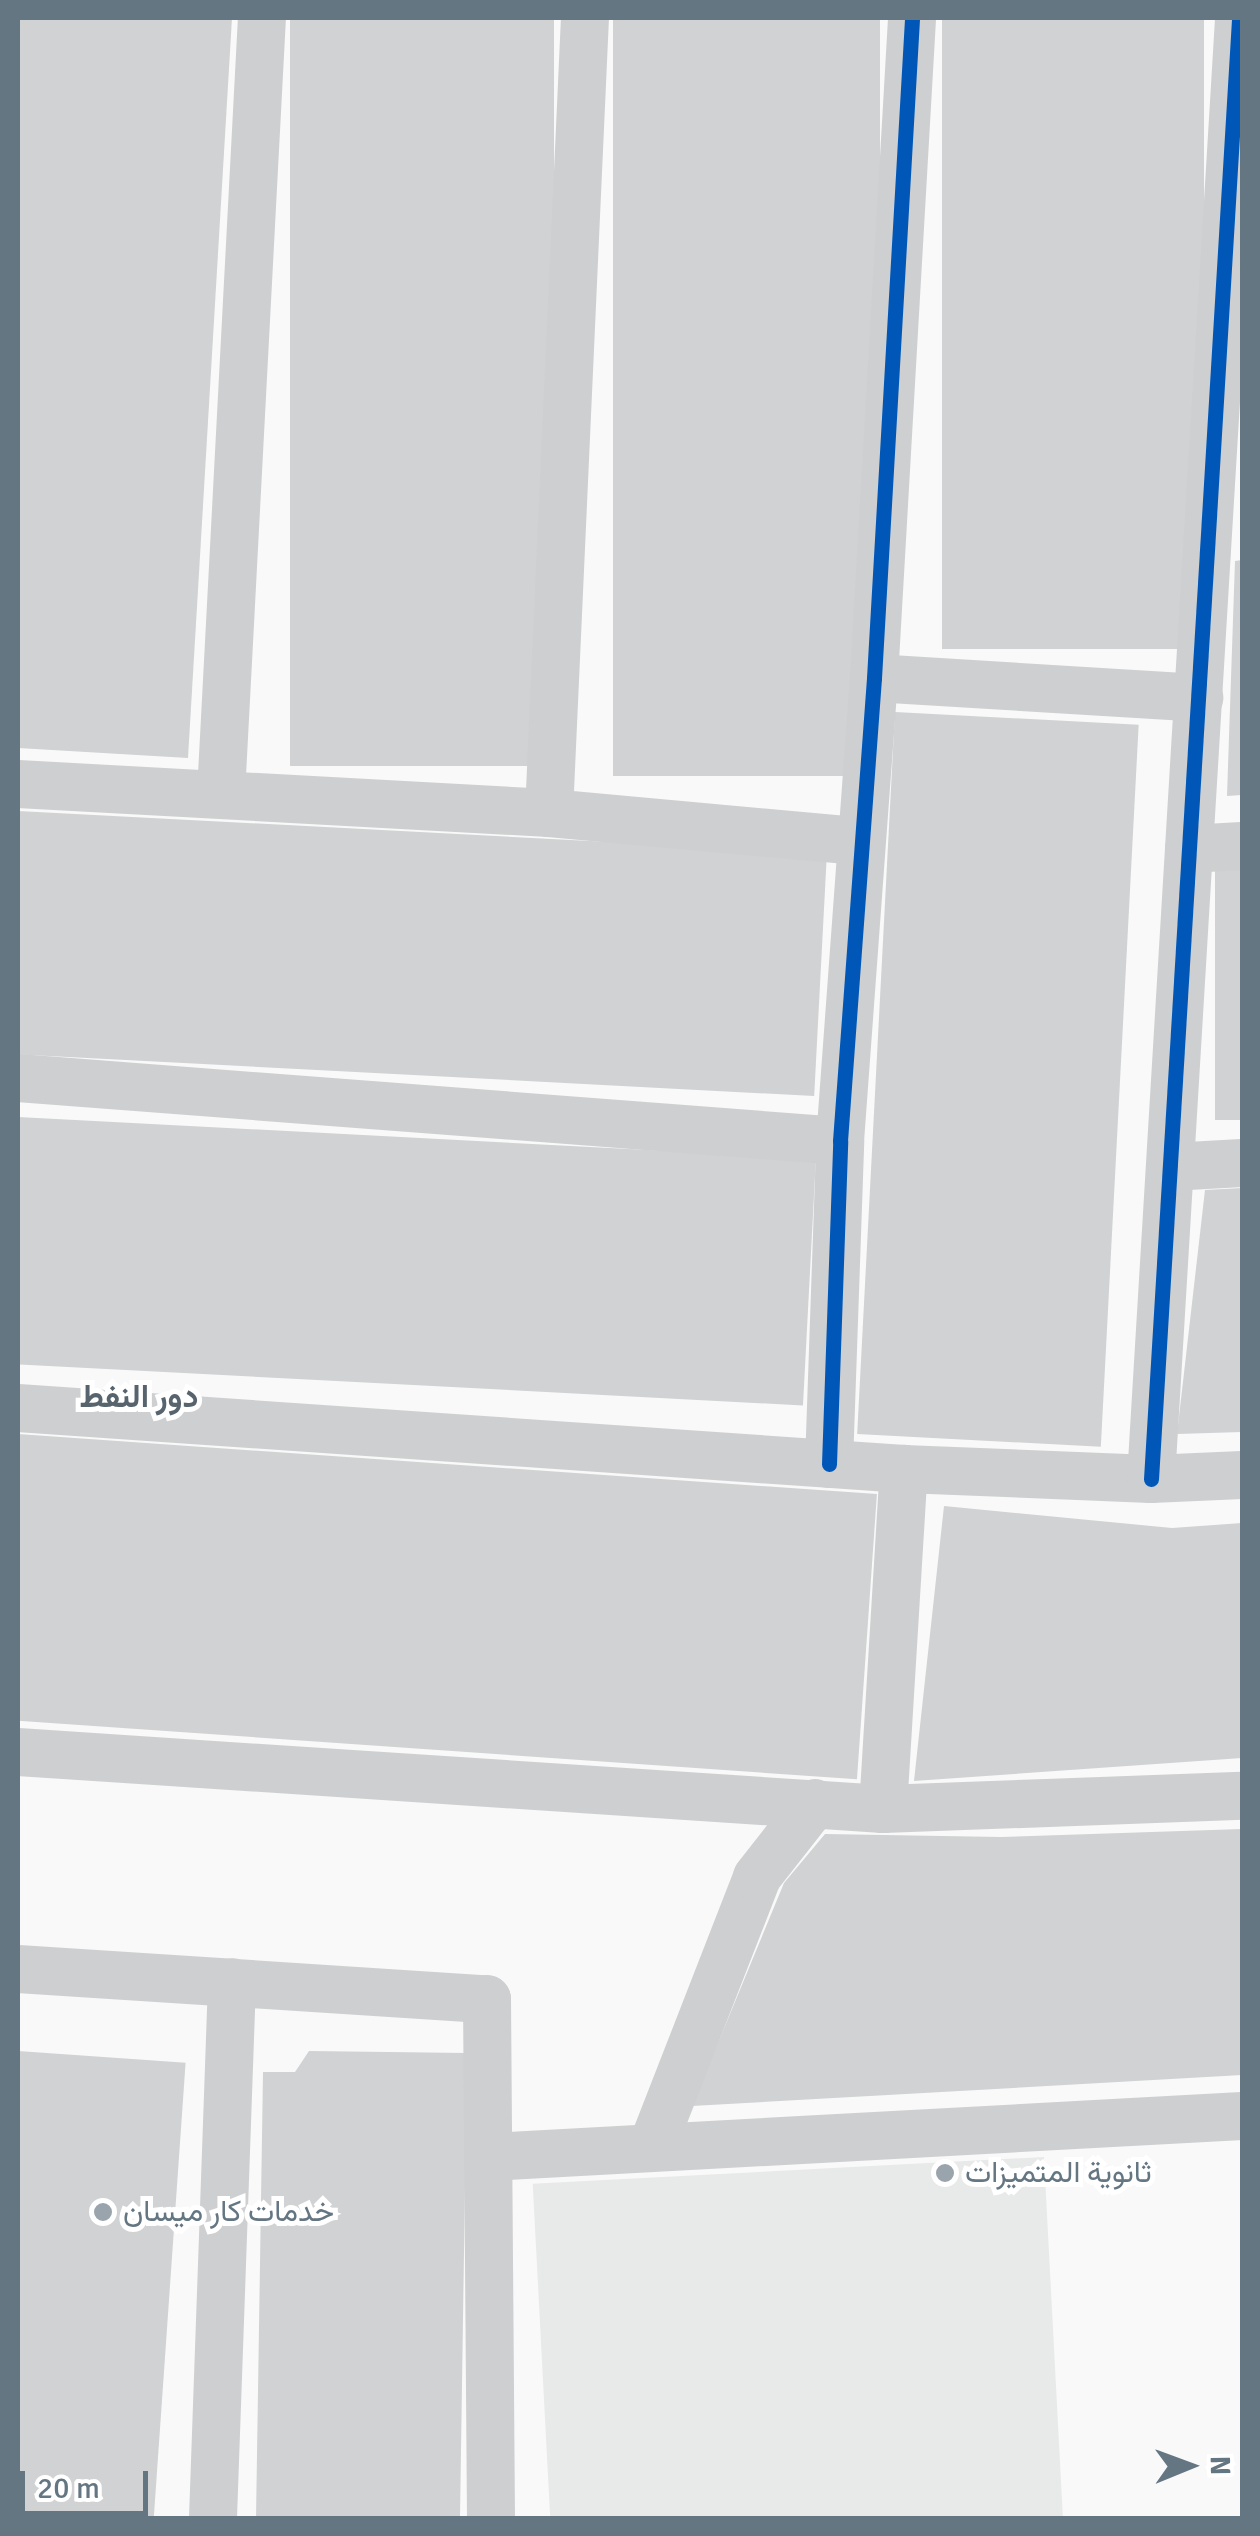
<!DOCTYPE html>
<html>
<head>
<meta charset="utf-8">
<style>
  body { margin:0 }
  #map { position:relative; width:1260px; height:2536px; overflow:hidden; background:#f9f9f9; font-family:Signika,Vazirmatn,sans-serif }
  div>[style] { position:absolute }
  .built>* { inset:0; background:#e8e9e9; transform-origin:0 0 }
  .building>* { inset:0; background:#d0d2d3; transform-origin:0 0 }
  .minor>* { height:48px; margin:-24px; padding:0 24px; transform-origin:24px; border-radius:24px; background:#cecfd0 }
  .cycleway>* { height:15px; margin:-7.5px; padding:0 7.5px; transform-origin:7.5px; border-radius:7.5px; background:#0057b8 }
  .dots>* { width:28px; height:28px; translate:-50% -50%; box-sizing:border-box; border:5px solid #fff; border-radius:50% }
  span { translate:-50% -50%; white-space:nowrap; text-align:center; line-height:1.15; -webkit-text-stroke:10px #fff; paint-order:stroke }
  .poi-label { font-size:30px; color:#657683 }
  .left { translate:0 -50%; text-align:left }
  .neighbourhood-label { font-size:32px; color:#57646e; font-weight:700 }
  .frame { position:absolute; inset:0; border:20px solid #657683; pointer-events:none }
  .north { position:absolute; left:1140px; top:2416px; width:100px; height:100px; -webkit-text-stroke:8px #fff; paint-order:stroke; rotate:89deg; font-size:28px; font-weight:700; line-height:40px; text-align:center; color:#657683 }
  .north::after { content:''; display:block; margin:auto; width:35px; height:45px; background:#657683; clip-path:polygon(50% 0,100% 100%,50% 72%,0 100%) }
  .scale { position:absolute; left:20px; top:2471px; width:128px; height:45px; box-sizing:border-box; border:5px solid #657683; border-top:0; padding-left:12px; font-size:30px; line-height:35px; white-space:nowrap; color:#657683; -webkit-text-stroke:8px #fff; paint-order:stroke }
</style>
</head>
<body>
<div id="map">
  <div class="built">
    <div style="left:1044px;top:2157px;width:362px;height:512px;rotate:87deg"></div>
  </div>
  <div class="building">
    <div style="clip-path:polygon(18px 18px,232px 18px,188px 758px,18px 748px)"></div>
    <div style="left:290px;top:18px;width:264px;height:748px"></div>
    <div style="left:613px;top:18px;width:267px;height:758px"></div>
    <div style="left:942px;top:18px;width:262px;height:631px"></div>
    <div style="clip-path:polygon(1242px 560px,1242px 795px,1227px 796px,1235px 561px)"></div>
    <div style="left:895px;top:712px;width:244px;height:723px;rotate:3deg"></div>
    <div style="left:18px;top:811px;width:810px;height:243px;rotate:3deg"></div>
    <div style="left:1242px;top:865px;width:255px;height:27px;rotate:90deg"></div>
    <div style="left:18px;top:1117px;width:799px;height:247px;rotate:3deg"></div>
    <div style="clip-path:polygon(1242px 1188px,1242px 1432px,1177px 1434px,1205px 1190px)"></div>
    <div style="left:18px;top:1434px;width:861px;height:286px;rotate:4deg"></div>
    <div style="clip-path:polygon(944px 1506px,1172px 1528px,1242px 1523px,1242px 1758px,914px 1781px)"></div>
    <div style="clip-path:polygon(1242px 1829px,1242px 2075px,692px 2106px,784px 1883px,825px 1834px,1001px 1837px)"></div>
    <div style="left:18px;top:2051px;width:168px;height:467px;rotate:4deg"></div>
    <div style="clip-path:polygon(309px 2051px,467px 2053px,460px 2518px,256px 2518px,263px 2072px,295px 2072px)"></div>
  </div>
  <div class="minor">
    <div style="left:874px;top:678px;width:326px;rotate:3.5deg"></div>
    <div style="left:18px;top:784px;width:532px;rotate:3.13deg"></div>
    <div style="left:549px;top:813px;width:311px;rotate:5.2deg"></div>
    <div style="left:221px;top:794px;width:777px;rotate:-86.98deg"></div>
    <div style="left:549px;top:813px;width:796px;rotate:-87.41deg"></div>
    <div style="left:1189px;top:849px;width:53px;rotate:-3.2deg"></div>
    <div style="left:18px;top:1078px;width:824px;rotate:4.38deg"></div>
    <div style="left:1170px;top:1167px;width:72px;rotate:-3.2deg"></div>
    <div style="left:18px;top:1408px;width:888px;rotate:3.94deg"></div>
    <div style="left:904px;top:1469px;width:247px;rotate:2.3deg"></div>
    <div style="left:1151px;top:1479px;width:91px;rotate:-2.5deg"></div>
    <div style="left:829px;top:1464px;width:323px;rotate:-88deg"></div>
    <div style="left:840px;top:1141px;width:464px;rotate:-85.8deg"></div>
    <div style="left:874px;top:678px;width:661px;rotate:-86.7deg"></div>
    <div style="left:1151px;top:1479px;width:1464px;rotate:-86.55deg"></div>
    <div style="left:18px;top:1752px;width:867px;rotate:3.77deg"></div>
    <div style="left:883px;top:1809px;width:359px;rotate:-2.1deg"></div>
    <div style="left:883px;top:1809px;width:341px;rotate:-86.5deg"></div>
    <div style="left:18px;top:1969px;width:470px;rotate:3.7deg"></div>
    <div style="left:487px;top:1999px;width:519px;rotate:89.56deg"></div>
    <div style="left:652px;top:2147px;width:290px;rotate:-68.7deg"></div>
    <div style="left:757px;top:1877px;width:94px;rotate:-51.9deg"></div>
    <div style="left:488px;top:2157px;width:755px;rotate:-3.11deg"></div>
    <div style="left:213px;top:2518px;width:536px;rotate:-87.97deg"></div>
  </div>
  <div class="cycleway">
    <div style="left:829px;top:1464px;width:323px;rotate:-88deg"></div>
    <div style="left:840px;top:1141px;width:464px;rotate:-85.8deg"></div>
    <div style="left:874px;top:678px;width:661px;rotate:-86.7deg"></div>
    <div style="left:1151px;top:1479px;width:1464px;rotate:-86.55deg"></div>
  </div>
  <div class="dots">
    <div style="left:945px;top:2173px;background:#99a4ac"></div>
    <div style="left:103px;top:2212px;background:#99a4ac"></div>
  </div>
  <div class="poi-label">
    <span class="left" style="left:965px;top:2173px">ثانوية المتميزات</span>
    <span class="left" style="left:123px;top:2212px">خدمات كار ميسان</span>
  </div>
  <div class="neighbourhood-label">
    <span style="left:139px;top:1397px">دور النفط</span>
  </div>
  <div class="frame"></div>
  <div class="north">N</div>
  <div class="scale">20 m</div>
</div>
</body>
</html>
